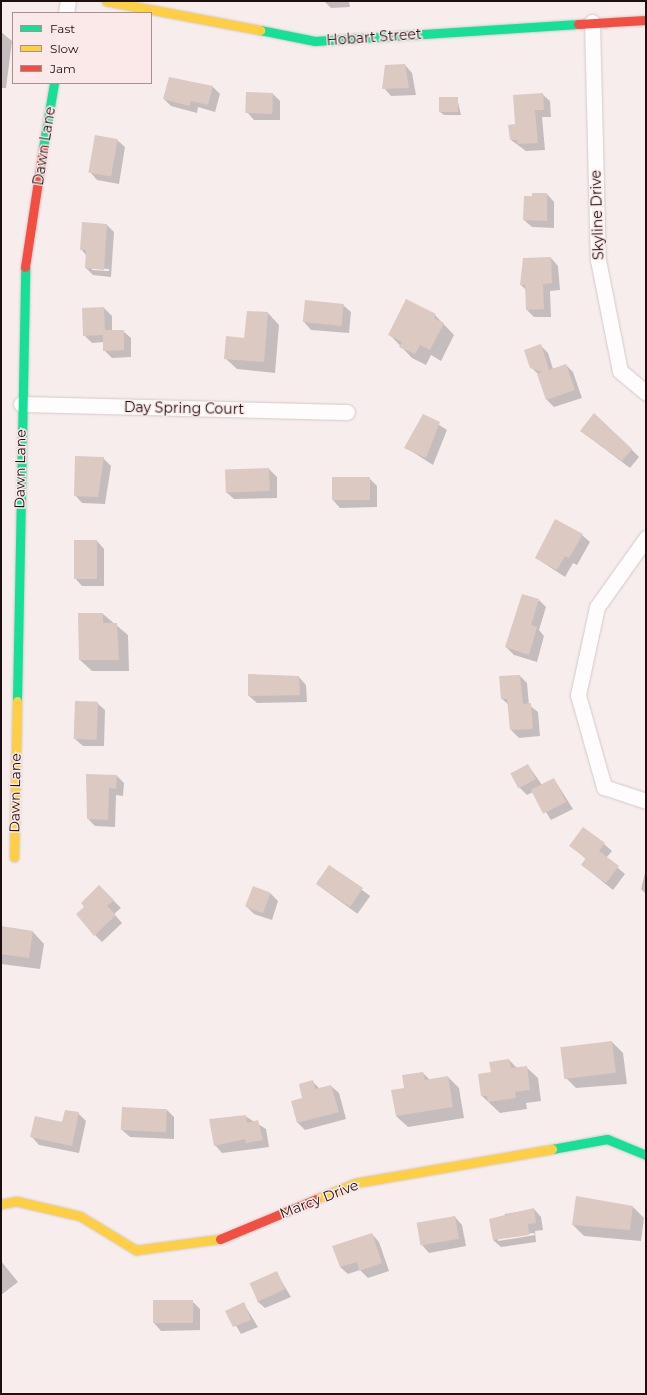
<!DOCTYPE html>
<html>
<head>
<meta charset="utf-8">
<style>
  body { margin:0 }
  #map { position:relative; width:647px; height:1395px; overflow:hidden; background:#f7eded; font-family:Montserrat,sans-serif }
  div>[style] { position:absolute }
  .shadow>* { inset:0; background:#0003; transform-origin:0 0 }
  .building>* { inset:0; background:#dbc9c2; transform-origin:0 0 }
  .roads { filter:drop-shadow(0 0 1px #d5c9c9) drop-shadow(0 0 1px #d5c9c9) }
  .street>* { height:15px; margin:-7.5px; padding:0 7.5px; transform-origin:7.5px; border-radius:7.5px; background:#fefcfc }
  .fast>* { height:9px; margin:-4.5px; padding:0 4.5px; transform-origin:4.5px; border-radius:4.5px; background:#16e098 }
  .slow>* { height:9px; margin:-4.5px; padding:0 4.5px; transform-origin:4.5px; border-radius:4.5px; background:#ffcf43 }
  .jam>* { height:9px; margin:-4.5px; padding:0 4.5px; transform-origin:4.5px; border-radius:4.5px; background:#f24e42 }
  span { translate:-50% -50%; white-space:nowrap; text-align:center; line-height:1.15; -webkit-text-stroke:3px #fbe9e9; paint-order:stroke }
  .street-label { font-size:14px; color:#1d0f10 }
  .frame { position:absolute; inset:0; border:2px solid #1d0f10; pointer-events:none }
  .legend { position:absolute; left:12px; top:12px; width:140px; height:72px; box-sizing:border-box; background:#fbe9e9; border:1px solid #a29292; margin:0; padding:5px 7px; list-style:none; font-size:12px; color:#1d0f10 }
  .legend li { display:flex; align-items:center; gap:8px; height:20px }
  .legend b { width:20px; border:1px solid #a29292 }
</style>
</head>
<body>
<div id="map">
  <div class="shadow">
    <div style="clip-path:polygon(324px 1px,349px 1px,350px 7px,331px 8px)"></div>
    <div style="clip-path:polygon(1px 32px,12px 41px,6px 88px,1px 88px)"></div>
    <div style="clip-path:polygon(405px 65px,412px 73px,416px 95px,391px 96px,384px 88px)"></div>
    <div style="clip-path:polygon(213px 87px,220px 94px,215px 112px,198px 107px,197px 113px,171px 106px,164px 99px)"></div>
    <div style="clip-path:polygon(273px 94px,280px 101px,280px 120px,254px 120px,247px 112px)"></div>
    <div style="clip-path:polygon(542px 94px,550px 101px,551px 117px,542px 117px,545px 150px,526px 151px,511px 140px,516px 125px)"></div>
    <div style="clip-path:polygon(457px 98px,461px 115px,444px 115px,440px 112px)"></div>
    <div style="clip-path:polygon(117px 140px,125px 147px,119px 184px,97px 180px,90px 172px)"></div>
    <div style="clip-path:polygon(547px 194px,554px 202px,554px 228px,532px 227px,524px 220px,525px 197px)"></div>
    <div style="clip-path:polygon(evenodd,107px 225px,114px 232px,111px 277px,93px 275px,86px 268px,86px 255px,81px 249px,107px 225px,92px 268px,109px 269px,109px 271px,92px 270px,92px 268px)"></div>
    <div style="clip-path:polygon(551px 258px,558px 266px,560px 290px,550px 291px,551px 317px,534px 317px,527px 310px,526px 290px,521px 285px,524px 259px)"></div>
    <div style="clip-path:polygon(343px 305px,351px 312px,349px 333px,311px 330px,304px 322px)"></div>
    <div style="clip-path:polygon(104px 308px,112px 316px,112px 331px,123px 331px,131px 338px,131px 357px,112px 358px,104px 350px,104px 342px,92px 343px,84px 335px)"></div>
    <div style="clip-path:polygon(268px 313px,279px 325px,275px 373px,237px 369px,225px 358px)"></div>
    <div style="clip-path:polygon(435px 315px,454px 335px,441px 361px,431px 355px,426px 365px,412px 358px,389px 334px)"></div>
    <div style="clip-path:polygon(540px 345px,548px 353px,553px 369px,566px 365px,573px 372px,582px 398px,554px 407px,547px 400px,538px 374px,531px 367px)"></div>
    <div style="clip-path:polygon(424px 415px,447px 430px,433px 465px,405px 447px)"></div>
    <div style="clip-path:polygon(581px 431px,631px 449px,639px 457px,630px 468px)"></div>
    <div style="clip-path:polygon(103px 458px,111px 466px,105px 504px,82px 503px,75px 495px)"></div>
    <div style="clip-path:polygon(269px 469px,277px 477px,277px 498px,234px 499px,226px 492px)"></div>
    <div style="clip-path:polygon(369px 478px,377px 486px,377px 507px,340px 508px,333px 500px)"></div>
    <div style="clip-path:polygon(582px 535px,590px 542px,577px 565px,573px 563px,565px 577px,536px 558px)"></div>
    <div style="clip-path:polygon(97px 541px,104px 549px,104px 586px,82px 586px,75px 578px)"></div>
    <div style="clip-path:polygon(539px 600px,546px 607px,539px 630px,544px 636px,537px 662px,514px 655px,506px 647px)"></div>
    <div style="clip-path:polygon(79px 614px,103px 614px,128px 635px,129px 671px,92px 671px,80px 660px)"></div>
    <div style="clip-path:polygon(520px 676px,527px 683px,529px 705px,538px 712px,540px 736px,519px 738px,511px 730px,509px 705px,502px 699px)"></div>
    <div style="clip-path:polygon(299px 677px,306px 685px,307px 702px,257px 703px,249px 696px)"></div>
    <div style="clip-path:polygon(97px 703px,105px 710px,104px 746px,83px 746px,75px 739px)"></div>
    <div style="clip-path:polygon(528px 765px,542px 785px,554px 779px,573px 809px,551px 820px,533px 792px,527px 795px,519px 787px)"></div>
    <div style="clip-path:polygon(117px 776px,124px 783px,123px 796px,116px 795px,115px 827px,95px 826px,88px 819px)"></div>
    <div style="clip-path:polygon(604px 844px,612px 851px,606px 858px,625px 874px,613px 890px,582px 865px,586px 859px,571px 846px)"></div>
    <div style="left:329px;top:866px;width:51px;height:22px;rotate:36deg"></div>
    <div style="clip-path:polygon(646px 869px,646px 894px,641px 889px)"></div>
    <div style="clip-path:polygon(99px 886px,121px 908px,114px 914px,122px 923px,102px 942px,95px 935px,86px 907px)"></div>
    <div style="clip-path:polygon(253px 888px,271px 894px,278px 901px,272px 920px,254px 914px,246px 906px)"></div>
    <div style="clip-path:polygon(1px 928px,33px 932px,44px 944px,40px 969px,1px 964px)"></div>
    <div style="clip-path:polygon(612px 1042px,623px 1053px,627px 1084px,576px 1088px,565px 1077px)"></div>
    <div style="clip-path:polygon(509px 1060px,517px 1068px,526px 1067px,538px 1078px,541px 1101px,526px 1103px,527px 1109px,500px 1113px,482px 1096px)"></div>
    <div style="clip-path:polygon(423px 1073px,430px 1080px,448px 1077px,459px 1088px,464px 1118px,408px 1127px,396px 1116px,406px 1089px)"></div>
    <div style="clip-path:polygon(312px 1081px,320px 1089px,331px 1086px,339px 1093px,346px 1119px,305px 1130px,298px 1123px,292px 1102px,304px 1099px)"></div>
    <div style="clip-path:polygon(167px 1110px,174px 1117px,174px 1139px,130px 1137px,122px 1130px)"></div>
    <div style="clip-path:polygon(78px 1113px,86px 1121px,79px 1153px,39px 1145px,32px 1137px)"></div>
    <div style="clip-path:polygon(245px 1116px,266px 1129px,269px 1147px,222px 1153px,215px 1145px)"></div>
    <div style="clip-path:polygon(633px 1207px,644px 1218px,641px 1241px,584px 1236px,573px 1225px)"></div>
    <div style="clip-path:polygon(evenodd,534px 1209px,541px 1217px,543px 1230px,535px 1231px,536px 1242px,501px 1247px,493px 1240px,505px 1214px,534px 1209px,534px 1233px,535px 1235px,498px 1241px,498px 1238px,534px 1233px)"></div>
    <div style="clip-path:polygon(455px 1217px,462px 1225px,466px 1246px,429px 1253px,422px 1245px)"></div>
    <div style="clip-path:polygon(372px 1234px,379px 1242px,389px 1271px,368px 1278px,360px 1270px,348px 1274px,340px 1267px)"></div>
    <div style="clip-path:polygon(1px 1261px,18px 1282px,1px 1295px)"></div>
    <div style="clip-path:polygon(276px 1272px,291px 1297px,265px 1308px,257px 1301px)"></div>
    <div style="clip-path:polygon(154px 1301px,192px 1301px,200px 1309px,200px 1330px,161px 1331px,154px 1323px)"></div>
    <div style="clip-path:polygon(244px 1304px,258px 1327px,241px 1334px,227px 1311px)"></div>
  </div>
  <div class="building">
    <div style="clip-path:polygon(405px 64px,409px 88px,382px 89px,385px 65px)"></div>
    <div style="clip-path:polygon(169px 77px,213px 86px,208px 105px,191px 101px,189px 106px,163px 99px)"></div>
    <div style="left:246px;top:92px;width:27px;height:21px;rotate:2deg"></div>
    <div style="clip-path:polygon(543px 93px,544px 110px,535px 110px,538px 143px,518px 144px,517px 140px,510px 140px,508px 125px,515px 124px,513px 95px)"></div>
    <div style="left:439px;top:97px;width:19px;height:15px"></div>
    <div style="left:95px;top:135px;width:23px;height:38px;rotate:10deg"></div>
    <div style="clip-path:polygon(532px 193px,547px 193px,547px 221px,523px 220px,524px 196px,532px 196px)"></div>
    <div style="clip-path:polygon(82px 222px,107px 224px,104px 270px,85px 268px,86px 250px,80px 250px)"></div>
    <div style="clip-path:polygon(551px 257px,552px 283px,543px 284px,544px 309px,526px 310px,525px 285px,520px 285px,523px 258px)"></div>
    <div style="clip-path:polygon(406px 299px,436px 314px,434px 318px,444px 323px,430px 350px,420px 345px,415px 354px,399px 347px,402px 342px,388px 335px)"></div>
    <div style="left:305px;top:300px;width:39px;height:22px;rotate:6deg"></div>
    <div style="clip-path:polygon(104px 307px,105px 330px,124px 330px,124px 350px,103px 351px,103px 335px,83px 336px,82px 308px)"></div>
    <div style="clip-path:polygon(247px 311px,268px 312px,264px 362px,224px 359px,226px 336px,244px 338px)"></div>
    <div style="clip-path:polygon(541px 344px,549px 370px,566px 364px,575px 390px,546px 400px,537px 374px,542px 372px,530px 368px,524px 350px)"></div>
    <div style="clip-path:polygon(594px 413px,632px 449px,622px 461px,580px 431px)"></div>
    <div style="clip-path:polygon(423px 414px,440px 422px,426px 458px,404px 448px)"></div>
    <div style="clip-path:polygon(75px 456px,104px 457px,98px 497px,74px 496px)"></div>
    <div style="left:269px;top:468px;width:23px;height:44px;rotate:88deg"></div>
    <div style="left:332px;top:477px;width:38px;height:23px"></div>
    <div style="clip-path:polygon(555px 519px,583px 534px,569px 558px,565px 556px,557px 570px,535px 558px)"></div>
    <div style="left:74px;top:540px;width:23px;height:39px"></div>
    <div style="clip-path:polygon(522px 594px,539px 599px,531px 625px,537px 627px,529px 655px,505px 647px)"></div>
    <div style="clip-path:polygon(78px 613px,103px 613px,103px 623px,117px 623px,119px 660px,79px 660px)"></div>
    <div style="clip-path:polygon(248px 674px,299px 676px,300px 695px,248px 696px)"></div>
    <div style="clip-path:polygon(520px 675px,523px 704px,531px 703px,533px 729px,510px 730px,507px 699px,501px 699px,499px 676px)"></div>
    <div style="left:75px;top:701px;width:23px;height:38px;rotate:2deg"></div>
    <div style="left:528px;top:764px;width:17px;height:20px;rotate:62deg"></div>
    <div style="clip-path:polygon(86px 774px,117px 775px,116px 789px,109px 788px,108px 820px,87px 819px)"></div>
    <div style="left:554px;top:778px;width:27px;height:26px;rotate:63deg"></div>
    <div style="clip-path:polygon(583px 827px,605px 843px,599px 851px,619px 866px,606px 883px,581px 865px,586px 858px,569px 846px)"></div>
    <div style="left:329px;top:865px;width:41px;height:23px;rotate:34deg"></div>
    <div style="clip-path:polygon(99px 885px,114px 900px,107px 906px,116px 915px,94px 936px,76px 914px,84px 907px,81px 903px)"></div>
    <div style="left:253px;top:886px;width:19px;height:22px;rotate:21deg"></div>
    <div style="clip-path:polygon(1px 926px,33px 931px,29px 958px,1px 954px)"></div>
    <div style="left:612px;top:1041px;width:32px;height:52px;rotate:83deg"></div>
    <div style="clip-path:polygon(509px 1059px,511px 1068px,527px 1066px,530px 1090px,515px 1092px,516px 1098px,488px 1102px,487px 1096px,481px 1096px,478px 1074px,491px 1072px,489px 1062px)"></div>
    <div style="clip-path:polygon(423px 1072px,425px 1080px,448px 1076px,453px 1107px,396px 1116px,391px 1090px,404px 1088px,402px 1075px)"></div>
    <div style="clip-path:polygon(313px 1080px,315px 1089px,331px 1085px,339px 1112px,297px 1123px,291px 1101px,302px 1098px,299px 1084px)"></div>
    <div style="left:122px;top:1107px;width:45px;height:23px;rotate:3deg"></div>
    <div style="clip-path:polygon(65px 1110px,79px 1112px,72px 1146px,30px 1137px,35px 1116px,62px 1122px)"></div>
    <div style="clip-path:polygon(246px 1115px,247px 1123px,258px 1120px,263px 1140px,246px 1143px,245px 1139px,214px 1146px,209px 1119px)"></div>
    <div style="clip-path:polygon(576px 1196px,633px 1206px,630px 1230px,572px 1225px)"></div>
    <div style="clip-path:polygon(534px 1208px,536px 1223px,528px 1224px,529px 1235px,493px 1240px,489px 1219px)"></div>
    <div style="left:455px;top:1216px;width:23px;height:39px;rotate:80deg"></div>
    <div style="clip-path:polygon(372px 1233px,382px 1263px,359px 1271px,357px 1262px,340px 1267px,332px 1246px)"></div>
    <div style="left:277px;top:1271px;width:20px;height:30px;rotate:66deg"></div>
    <div style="left:153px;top:1300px;width:40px;height:23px"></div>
    <div style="clip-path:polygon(244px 1302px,251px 1320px,233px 1327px,225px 1311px)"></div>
  </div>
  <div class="roads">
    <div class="street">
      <div style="left:66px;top:13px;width:12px;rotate:-81deg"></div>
      <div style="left:592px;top:22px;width:238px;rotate:88.6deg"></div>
      <div style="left:598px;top:260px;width:113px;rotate:78.8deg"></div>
      <div style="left:620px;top:371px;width:34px;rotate:40deg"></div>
      <div style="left:21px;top:404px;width:326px;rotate:1.4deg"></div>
      <div style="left:646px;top:538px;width:85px;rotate:125.4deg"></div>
      <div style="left:597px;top:607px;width:90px;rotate:102.2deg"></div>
      <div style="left:578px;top:695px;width:96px;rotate:74.2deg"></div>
      <div style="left:604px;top:787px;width:44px;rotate:18.4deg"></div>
    </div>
    <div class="fast">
      <div style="left:260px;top:30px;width:56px;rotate:11.3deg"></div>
      <div style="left:315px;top:41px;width:264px;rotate:-3.7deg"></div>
      <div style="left:43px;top:148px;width:66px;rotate:-80.4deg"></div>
      <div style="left:17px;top:701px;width:434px;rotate:-88.9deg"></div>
      <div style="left:552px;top:1149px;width:56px;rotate:-10.3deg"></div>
      <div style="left:607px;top:1139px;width:42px;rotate:22.3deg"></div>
    </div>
    <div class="slow">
      <div style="left:106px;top:1px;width:157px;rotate:10.7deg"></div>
      <div style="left:14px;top:857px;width:156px;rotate:-88.9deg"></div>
      <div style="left:316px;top:1199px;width:42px;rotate:-22.3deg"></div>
      <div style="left:355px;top:1183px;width:200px;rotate:-9.8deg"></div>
      <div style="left:1px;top:1204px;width:15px;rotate:-11deg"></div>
      <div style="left:16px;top:1201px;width:66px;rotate:13.2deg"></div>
      <div style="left:80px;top:1216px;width:66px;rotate:31.3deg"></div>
      <div style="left:136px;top:1250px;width:85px;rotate:-7.5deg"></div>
    </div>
    <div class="jam">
      <div style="left:578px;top:24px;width:68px;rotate:-3.4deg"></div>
      <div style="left:25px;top:267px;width:120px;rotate:-81.4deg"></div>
      <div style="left:220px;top:1239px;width:104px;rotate:-22.6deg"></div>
    </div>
  </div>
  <div class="street-label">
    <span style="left:374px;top:37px;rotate:-4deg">Hobart Street</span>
    <span style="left:44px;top:146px;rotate:-81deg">Dawn Lane</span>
    <span style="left:597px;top:215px;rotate:-92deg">Skyline Drive</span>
    <span style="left:184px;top:408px;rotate:1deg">Day Spring Court</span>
    <span style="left:20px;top:469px;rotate:-89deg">Dawn Lane</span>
    <span style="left:15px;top:793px;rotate:-89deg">Dawn Lane</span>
    <span style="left:319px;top:1199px;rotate:-21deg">Marcy Drive</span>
  </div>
  <div class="frame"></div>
  <ul class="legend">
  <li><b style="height:5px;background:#16e098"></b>Fast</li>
  <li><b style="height:5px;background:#ffcf43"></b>Slow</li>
  <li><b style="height:5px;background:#f24e42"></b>Jam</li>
  </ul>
</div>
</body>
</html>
